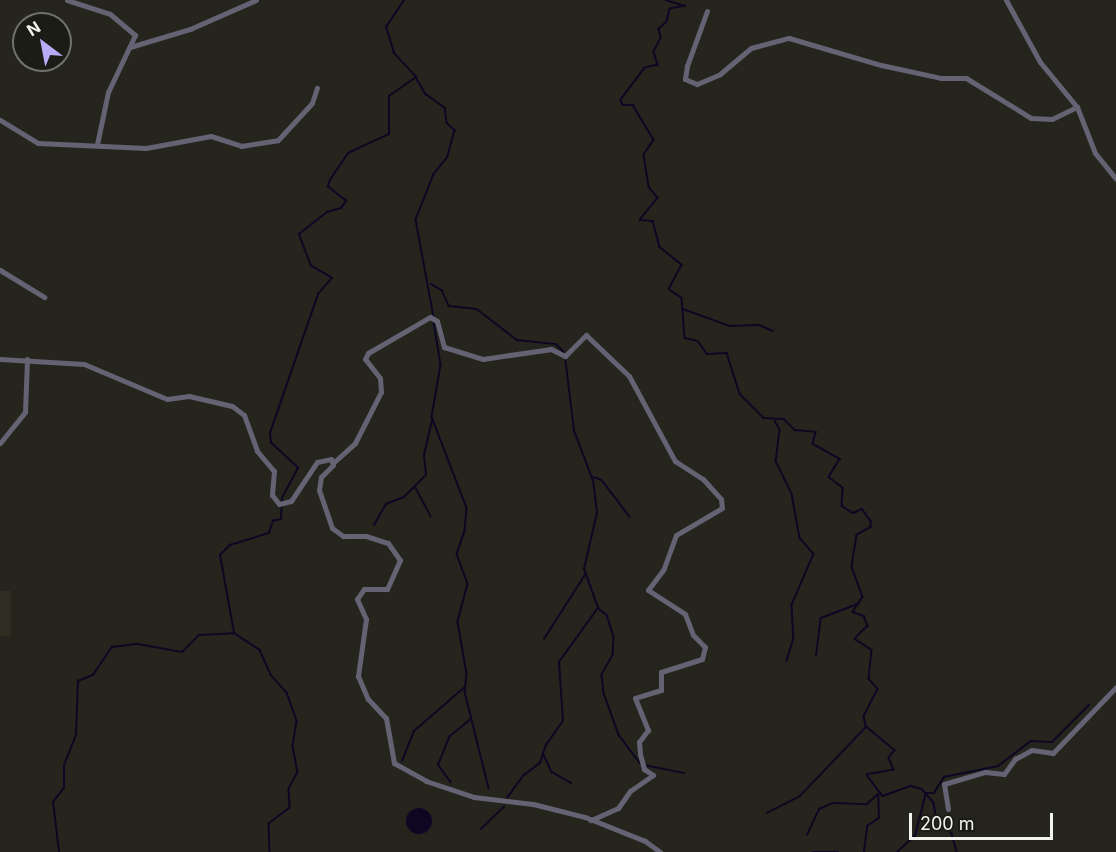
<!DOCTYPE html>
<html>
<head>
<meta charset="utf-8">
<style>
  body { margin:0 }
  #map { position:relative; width:1116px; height:852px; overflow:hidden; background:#25251e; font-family:Inter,sans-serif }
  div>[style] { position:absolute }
  .built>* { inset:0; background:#2e2e22; transform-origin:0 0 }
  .water>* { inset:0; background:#0e0623 }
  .round { border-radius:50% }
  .stream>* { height:1.5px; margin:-0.75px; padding:0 0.75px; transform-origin:0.75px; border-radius:0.75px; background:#0e0623 }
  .minor>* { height:5px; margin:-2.5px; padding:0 2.5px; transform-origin:2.5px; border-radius:2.5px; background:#646273 }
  span { translate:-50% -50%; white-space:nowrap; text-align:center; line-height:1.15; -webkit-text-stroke:6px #1b1c15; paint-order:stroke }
  .north { position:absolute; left:12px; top:12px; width:60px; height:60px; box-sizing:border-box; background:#1b1c15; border:2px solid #71726b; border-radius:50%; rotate:328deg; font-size:16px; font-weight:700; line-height:24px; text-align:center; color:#f2f2ed }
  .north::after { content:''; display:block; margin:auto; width:21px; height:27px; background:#b8abf7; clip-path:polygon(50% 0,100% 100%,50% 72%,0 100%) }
  .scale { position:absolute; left:909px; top:813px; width:144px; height:27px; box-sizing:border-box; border:3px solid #f2f2ed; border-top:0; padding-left:8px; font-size:18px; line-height:21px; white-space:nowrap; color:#f2f2ed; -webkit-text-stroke:4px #1b1c15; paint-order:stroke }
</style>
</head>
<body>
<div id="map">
  <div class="built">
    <div style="left:0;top:591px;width:11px;height:45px"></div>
  </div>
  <div class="water">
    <div class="round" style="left:406px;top:808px;width:26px;height:26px"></div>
  </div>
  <div class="stream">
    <div style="left:666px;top:0;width:20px;rotate:18deg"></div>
    <div style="left:685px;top:6px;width:15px;rotate:169deg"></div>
    <div style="left:670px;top:9px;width:13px;rotate:103deg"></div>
    <div style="left:667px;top:22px;width:11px;rotate:139deg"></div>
    <div style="left:659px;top:29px;width:9px;rotate:77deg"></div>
    <div style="left:661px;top:38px;width:16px;rotate:117deg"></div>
    <div style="left:654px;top:52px;width:14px;rotate:73deg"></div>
    <div style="left:658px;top:65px;width:13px;rotate:167deg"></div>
    <div style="left:645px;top:68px;width:40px;rotate:127deg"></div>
    <div style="left:621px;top:100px;width:5px;rotate:68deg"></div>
    <div style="left:623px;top:105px;width:10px"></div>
    <div style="left:633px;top:105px;width:41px;rotate:59deg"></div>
    <div style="left:654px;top:140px;width:18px;rotate:124deg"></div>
    <div style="left:644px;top:155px;width:32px;rotate:81deg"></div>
    <div style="left:649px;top:187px;width:14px;rotate:51deg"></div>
    <div style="left:658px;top:198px;width:28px;rotate:129deg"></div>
    <div style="left:640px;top:220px;width:13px;rotate:4deg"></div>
    <div style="left:653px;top:221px;width:27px;rotate:75deg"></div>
    <div style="left:660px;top:247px;width:28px;rotate:39deg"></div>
    <div style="left:682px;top:265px;width:27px;rotate:118deg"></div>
    <div style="left:669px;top:289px;width:16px;rotate:35deg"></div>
    <div style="left:682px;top:298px;width:40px;rotate:85.7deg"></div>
    <div style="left:685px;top:338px;width:13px;rotate:13deg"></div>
    <div style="left:698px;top:341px;width:16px;rotate:55deg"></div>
    <div style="left:707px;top:354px;width:20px;rotate:-3deg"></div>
    <div style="left:727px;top:353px;width:43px;rotate:72.4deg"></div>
    <div style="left:740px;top:394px;width:34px;rotate:45deg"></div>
    <div style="left:764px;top:418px;width:20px;rotate:3deg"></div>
    <div style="left:784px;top:419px;width:16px;rotate:45deg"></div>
    <div style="left:795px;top:430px;width:21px;rotate:5deg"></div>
    <div style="left:816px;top:432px;width:12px;rotate:104deg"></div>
    <div style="left:813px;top:444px;width:31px;rotate:29deg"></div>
    <div style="left:840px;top:459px;width:21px;rotate:121deg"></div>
    <div style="left:829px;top:477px;width:18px;rotate:38deg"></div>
    <div style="left:843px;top:488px;width:18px;rotate:93deg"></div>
    <div style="left:842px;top:506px;width:13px;rotate:32deg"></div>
    <div style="left:853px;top:513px;width:10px;rotate:-24deg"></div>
    <div style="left:862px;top:509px;width:15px;rotate:53deg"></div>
    <div style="left:871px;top:521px;width:6px;rotate:90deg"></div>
    <div style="left:871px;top:527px;width:16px;rotate:150deg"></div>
    <div style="left:857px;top:535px;width:32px;rotate:99deg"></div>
    <div style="left:852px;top:567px;width:32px;rotate:70deg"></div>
    <div style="left:863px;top:597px;width:18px;rotate:124deg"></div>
    <div style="left:853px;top:612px;width:12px;rotate:20deg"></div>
    <div style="left:864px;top:616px;width:11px;rotate:68deg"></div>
    <div style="left:868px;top:626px;width:18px;rotate:135deg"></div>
    <div style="left:855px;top:639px;width:20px;rotate:33deg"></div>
    <div style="left:872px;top:650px;width:29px;rotate:96deg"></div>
    <div style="left:869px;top:679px;width:13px;rotate:48deg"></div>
    <div style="left:878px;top:689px;width:31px;rotate:117deg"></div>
    <div style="left:864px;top:717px;width:9px;rotate:77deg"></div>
    <div style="left:866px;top:726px;width:38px;rotate:40deg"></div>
    <div style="left:895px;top:750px;width:10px;rotate:127deg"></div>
    <div style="left:889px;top:758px;width:13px;rotate:67deg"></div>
    <div style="left:894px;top:770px;width:27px;rotate:170deg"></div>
    <div style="left:867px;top:775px;width:26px;rotate:53deg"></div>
    <div style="left:883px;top:796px;width:30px;rotate:-20deg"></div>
    <div style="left:911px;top:786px;width:11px;rotate:15deg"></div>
    <div style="left:922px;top:789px;width:18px;rotate:49deg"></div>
    <div style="left:934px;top:803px;width:13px;rotate:81deg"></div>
    <div style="left:936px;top:816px;width:24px;rotate:48deg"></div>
    <div style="left:952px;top:834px;width:19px;rotate:74deg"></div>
    <div style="left:416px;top:77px;width:20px;rotate:60deg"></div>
    <div style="left:426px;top:94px;width:24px;rotate:36deg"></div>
    <div style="left:445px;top:108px;width:15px;rotate:82deg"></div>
    <div style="left:447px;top:123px;width:11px;rotate:41deg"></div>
    <div style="left:455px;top:130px;width:28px;rotate:105deg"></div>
    <div style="left:448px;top:157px;width:22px;rotate:129deg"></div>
    <div style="left:434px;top:174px;width:49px;rotate:111.4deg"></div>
    <div style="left:416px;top:220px;width:99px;rotate:79.5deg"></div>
    <div style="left:431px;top:284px;width:13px;rotate:29deg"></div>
    <div style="left:442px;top:290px;width:17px;rotate:66deg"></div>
    <div style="left:449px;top:306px;width:28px;rotate:6deg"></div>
    <div style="left:477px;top:309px;width:51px;rotate:37.8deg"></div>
    <div style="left:517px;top:340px;width:39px;rotate:6deg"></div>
    <div style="left:556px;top:344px;width:11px;rotate:45deg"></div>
    <div style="left:683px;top:309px;width:50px;rotate:19.9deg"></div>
    <div style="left:730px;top:326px;width:29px;rotate:-2deg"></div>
    <div style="left:759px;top:325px;width:15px;rotate:23deg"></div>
    <div style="left:434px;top:322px;width:44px;rotate:80.8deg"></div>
    <div style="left:441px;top:365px;width:53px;rotate:99.8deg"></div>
    <div style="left:432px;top:417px;width:97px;rotate:69deg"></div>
    <div style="left:467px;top:508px;width:23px;rotate:95deg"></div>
    <div style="left:465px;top:531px;width:24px;rotate:109deg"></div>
    <div style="left:457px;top:554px;width:32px;rotate:70deg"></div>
    <div style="left:468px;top:584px;width:39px;rotate:105deg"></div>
    <div style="left:458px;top:622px;width:53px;rotate:80.2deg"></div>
    <div style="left:467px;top:674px;width:18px;rotate:96deg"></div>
    <div style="left:465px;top:692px;width:99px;rotate:76deg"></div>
    <div style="left:775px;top:421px;width:10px;rotate:61deg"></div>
    <div style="left:780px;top:430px;width:31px;rotate:97deg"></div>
    <div style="left:776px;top:461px;width:37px;rotate:64deg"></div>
    <div style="left:792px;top:494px;width:45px;rotate:79.7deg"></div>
    <div style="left:800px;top:538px;width:21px;rotate:49deg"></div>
    <div style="left:814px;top:554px;width:56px;rotate:113.3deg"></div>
    <div style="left:792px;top:605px;width:33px;rotate:87deg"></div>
    <div style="left:794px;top:638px;width:24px;rotate:107deg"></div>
    <div style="left:593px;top:477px;width:9px;rotate:18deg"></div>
    <div style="left:602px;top:480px;width:46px;rotate:52.9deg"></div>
    <div style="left:416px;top:488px;width:32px;rotate:62deg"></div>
    <div style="left:374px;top:525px;width:24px;rotate:-60deg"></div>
    <div style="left:386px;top:504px;width:19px;rotate:-21deg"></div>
    <div style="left:404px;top:497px;width:31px;rotate:-45deg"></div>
    <div style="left:426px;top:475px;width:20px;rotate:-96deg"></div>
    <div style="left:424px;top:455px;width:35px;rotate:-77deg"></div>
    <div style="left:598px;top:608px;width:11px;rotate:38deg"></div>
    <div style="left:607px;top:615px;width:23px;rotate:72deg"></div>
    <div style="left:614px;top:637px;width:18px;rotate:93deg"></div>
    <div style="left:613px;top:655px;width:23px;rotate:119deg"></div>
    <div style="left:602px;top:675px;width:18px;rotate:84deg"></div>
    <div style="left:604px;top:693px;width:45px;rotate:70.3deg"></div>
    <div style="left:619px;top:735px;width:35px;rotate:53deg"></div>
    <div style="left:234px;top:633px;width:31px;rotate:33deg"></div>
    <div style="left:260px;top:650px;width:27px;rotate:66deg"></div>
    <div style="left:271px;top:675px;width:24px;rotate:48deg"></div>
    <div style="left:287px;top:693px;width:30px;rotate:70deg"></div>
    <div style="left:297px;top:721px;width:26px;rotate:99deg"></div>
    <div style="left:293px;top:747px;width:25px;rotate:79deg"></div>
    <div style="left:298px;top:772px;width:19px;rotate:118deg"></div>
    <div style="left:289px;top:789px;width:19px;rotate:87deg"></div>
    <div style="left:290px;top:808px;width:26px;rotate:143deg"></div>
    <div style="left:269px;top:824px;width:28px;rotate:88deg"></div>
    <div style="left:544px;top:639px;width:76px;rotate:-57.4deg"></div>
    <div style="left:816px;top:656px;width:38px;rotate:-83deg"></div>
    <div style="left:821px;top:618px;width:40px;rotate:-21deg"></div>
    <div style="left:544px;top:755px;width:19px;rotate:65deg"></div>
    <div style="left:552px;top:772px;width:22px;rotate:30deg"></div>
    <div style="left:402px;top:761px;width:32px;rotate:-68deg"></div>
    <div style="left:414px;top:731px;width:67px;rotate:-40.8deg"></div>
    <div style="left:644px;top:765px;width:41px;rotate:11.3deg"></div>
    <div style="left:451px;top:783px;width:22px;rotate:-126deg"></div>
    <div style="left:438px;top:765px;width:31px;rotate:-68deg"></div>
    <div style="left:450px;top:736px;width:27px;rotate:-39deg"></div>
    <div style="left:507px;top:798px;width:29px;rotate:-54deg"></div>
    <div style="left:524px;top:775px;width:20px;rotate:-37deg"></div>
    <div style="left:540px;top:763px;width:19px;rotate:-72deg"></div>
    <div style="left:546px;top:745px;width:29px;rotate:-55deg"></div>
    <div style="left:563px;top:721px;width:59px;rotate:-93.9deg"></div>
    <div style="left:559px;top:662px;width:67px;rotate:-54.2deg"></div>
    <div style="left:598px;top:608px;width:41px;rotate:-109.7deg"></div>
    <div style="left:584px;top:569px;width:57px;rotate:-76.9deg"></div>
    <div style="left:597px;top:513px;width:32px;rotate:-97deg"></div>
    <div style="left:593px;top:481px;width:53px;rotate:-110.8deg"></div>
    <div style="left:574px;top:431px;width:75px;rotate:-96.9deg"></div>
    <div style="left:767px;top:813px;width:37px;rotate:-27deg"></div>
    <div style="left:800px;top:796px;width:95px;rotate:-46.3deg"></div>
    <div style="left:481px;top:829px;width:32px;rotate:-44deg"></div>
    <div style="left:807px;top:835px;width:29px;rotate:-65deg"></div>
    <div style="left:819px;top:809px;width:15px;rotate:-23deg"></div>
    <div style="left:833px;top:803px;width:34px;rotate:2deg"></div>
    <div style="left:867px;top:804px;width:15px;rotate:-42deg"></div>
    <div style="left:59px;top:852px;width:50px;rotate:-96.8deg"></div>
    <div style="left:53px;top:802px;width:18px;rotate:-52deg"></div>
    <div style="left:64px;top:788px;width:23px;rotate:-90deg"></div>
    <div style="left:64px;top:765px;width:32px;rotate:-68deg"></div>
    <div style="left:76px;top:735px;width:54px;rotate:-87.9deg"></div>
    <div style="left:78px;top:681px;width:16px;rotate:-22deg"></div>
    <div style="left:93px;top:675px;width:34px;rotate:-56deg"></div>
    <div style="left:112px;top:647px;width:26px;rotate:-7deg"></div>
    <div style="left:138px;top:644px;width:45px;rotate:10.3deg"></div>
    <div style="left:182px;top:652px;width:24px;rotate:-45deg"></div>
    <div style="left:199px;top:635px;width:35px;rotate:-3deg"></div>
    <div style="left:234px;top:633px;width:79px;rotate:-100.2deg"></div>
    <div style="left:220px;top:555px;width:14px;rotate:-45deg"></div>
    <div style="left:230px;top:545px;width:41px;rotate:-17.1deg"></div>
    <div style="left:269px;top:533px;width:13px;rotate:-72deg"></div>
    <div style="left:273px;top:521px;width:8px;rotate:-14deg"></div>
    <div style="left:281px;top:519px;width:21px;rotate:-87deg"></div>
    <div style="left:282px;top:498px;width:34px;rotate:-62deg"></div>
    <div style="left:298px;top:468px;width:37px;rotate:-137deg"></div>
    <div style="left:271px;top:443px;width:10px;rotate:-96deg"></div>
    <div style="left:270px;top:433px;width:147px;rotate:-70.9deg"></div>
    <div style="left:318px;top:294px;width:21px;rotate:-49deg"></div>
    <div style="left:332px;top:278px;width:24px;rotate:-150deg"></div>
    <div style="left:311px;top:266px;width:34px;rotate:-111deg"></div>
    <div style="left:299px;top:234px;width:36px;rotate:-38deg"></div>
    <div style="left:327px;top:212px;width:15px;rotate:-16deg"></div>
    <div style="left:341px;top:208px;width:9px;rotate:-54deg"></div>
    <div style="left:346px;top:201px;width:23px;rotate:-142deg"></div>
    <div style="left:328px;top:187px;width:7px;rotate:-74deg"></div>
    <div style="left:330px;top:180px;width:32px;rotate:-56deg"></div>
    <div style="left:348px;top:153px;width:45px;rotate:-24.9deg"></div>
    <div style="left:389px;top:134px;width:38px;rotate:-90deg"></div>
    <div style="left:389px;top:96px;width:33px;rotate:-35deg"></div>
    <div style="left:416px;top:77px;width:33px;rotate:-133deg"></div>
    <div style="left:394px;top:53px;width:27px;rotate:-107deg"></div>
    <div style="left:386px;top:27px;width:32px;rotate:-56deg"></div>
    <div style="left:813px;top:852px;width:25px"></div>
    <div style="left:864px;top:852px;width:26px;rotate:-83deg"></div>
    <div style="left:867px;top:826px;width:14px;rotate:-34deg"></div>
    <div style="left:879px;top:818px;width:23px;rotate:-92deg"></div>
    <div style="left:897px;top:852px;width:24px;rotate:-42deg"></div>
    <div style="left:915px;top:836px;width:44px;rotate:-75.7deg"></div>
    <div style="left:926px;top:793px;width:8px"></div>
    <div style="left:934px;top:793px;width:19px;rotate:-58deg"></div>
    <div style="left:944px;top:777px;width:55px;rotate:-11.5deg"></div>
    <div style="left:998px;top:766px;width:41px;rotate:-37.1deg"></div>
    <div style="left:1031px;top:741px;width:21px;rotate:3deg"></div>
    <div style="left:1052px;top:742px;width:52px;rotate:-45deg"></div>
  </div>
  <div class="minor">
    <div style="left:67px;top:0;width:45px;rotate:18deg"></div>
    <div style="left:110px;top:14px;width:33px;rotate:40deg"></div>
    <div style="left:135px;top:35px;width:63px;rotate:115.3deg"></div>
    <div style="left:108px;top:92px;width:53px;rotate:101.9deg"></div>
    <div style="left:1006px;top:0;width:71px;rotate:61.3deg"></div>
    <div style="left:1040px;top:62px;width:58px;rotate:50.6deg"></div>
    <div style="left:1077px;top:107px;width:49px;rotate:68.6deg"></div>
    <div style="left:1095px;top:153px;width:33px;rotate:51deg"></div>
    <div style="left:707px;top:11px;width:59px;rotate:110deg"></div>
    <div style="left:687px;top:66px;width:13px;rotate:99deg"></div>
    <div style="left:685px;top:79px;width:13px;rotate:23deg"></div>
    <div style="left:697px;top:84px;width:25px;rotate:-23deg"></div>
    <div style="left:720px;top:74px;width:40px;rotate:-40deg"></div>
    <div style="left:751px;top:48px;width:39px;rotate:-15deg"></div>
    <div style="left:789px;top:38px;width:96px;rotate:16.4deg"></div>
    <div style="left:881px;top:65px;width:61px;rotate:12.2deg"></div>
    <div style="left:941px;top:78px;width:25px"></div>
    <div style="left:966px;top:78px;width:76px;rotate:31.6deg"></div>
    <div style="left:1031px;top:118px;width:21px;rotate:3deg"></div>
    <div style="left:1052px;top:119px;width:28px;rotate:-26deg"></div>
    <div style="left:130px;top:47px;width:63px;rotate:-16.7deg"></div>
    <div style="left:190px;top:29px;width:72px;rotate:-23.7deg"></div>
    <div style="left:0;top:120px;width:44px;rotate:31.2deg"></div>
    <div style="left:38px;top:143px;width:108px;rotate:2.7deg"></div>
    <div style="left:146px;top:148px;width:66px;rotate:-10.5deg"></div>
    <div style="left:211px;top:136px;width:32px;rotate:18deg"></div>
    <div style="left:241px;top:146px;width:37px;rotate:-9deg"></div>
    <div style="left:278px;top:140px;width:50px;rotate:-47.4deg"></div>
    <div style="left:312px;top:103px;width:16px;rotate:-72deg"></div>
    <div style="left:0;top:270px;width:52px;rotate:31.5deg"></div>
    <div style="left:0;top:359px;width:84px;rotate:3.4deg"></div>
    <div style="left:84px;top:364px;width:90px;rotate:22.9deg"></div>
    <div style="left:167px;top:399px;width:22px;rotate:-8deg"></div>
    <div style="left:189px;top:396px;width:44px;rotate:13.1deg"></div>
    <div style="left:232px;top:406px;width:15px;rotate:37deg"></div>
    <div style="left:244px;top:415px;width:38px;rotate:70deg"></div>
    <div style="left:257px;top:451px;width:26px;rotate:50deg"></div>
    <div style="left:274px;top:471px;width:24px;rotate:95deg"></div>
    <div style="left:272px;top:495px;width:11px;rotate:52deg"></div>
    <div style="left:279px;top:504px;width:12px;rotate:-14deg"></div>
    <div style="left:291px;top:501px;width:47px;rotate:-56.3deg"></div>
    <div style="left:317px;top:462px;width:14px;rotate:-12deg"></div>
    <div style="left:331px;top:459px;width:6px;rotate:72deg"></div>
    <div style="left:333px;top:465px;width:17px;rotate:135deg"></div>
    <div style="left:321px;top:477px;width:13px;rotate:99deg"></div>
    <div style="left:319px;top:490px;width:40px;rotate:71.1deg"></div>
    <div style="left:332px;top:528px;width:14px;rotate:36deg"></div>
    <div style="left:343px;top:536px;width:23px"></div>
    <div style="left:366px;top:536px;width:23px;rotate:18deg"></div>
    <div style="left:388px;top:543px;width:21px;rotate:55deg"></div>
    <div style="left:400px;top:560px;width:32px;rotate:114deg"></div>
    <div style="left:387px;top:589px;width:23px;rotate:180deg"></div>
    <div style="left:364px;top:589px;width:12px;rotate:125deg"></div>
    <div style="left:357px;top:599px;width:22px;rotate:66deg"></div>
    <div style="left:366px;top:619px;width:58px;rotate:98deg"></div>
    <div style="left:358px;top:676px;width:25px;rotate:67deg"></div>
    <div style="left:368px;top:699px;width:26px;rotate:47deg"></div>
    <div style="left:386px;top:718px;width:46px;rotate:79.9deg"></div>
    <div style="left:394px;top:763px;width:37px;rotate:29deg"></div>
    <div style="left:426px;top:781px;width:51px;rotate:18.4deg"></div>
    <div style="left:474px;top:797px;width:59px;rotate:6.8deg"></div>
    <div style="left:533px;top:804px;width:54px;rotate:14deg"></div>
    <div style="left:585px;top:817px;width:65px;rotate:21.8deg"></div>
    <div style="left:645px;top:841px;width:19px;rotate:36deg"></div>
    <div style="left:0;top:443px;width:40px;rotate:-51deg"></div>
    <div style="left:25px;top:412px;width:53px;rotate:-87.8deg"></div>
    <div style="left:333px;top:463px;width:30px;rotate:-42deg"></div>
    <div style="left:355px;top:443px;width:57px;rotate:-63deg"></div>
    <div style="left:381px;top:392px;width:14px;rotate:-94deg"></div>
    <div style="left:380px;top:378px;width:24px;rotate:-128deg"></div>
    <div style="left:365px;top:359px;width:7px;rotate:-63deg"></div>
    <div style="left:368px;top:353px;width:72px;rotate:-30.1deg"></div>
    <div style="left:430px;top:317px;width:8px;rotate:30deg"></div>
    <div style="left:437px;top:321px;width:27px;rotate:75deg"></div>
    <div style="left:444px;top:347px;width:41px;rotate:17.1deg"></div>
    <div style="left:483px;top:359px;width:69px;rotate:-8.4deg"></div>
    <div style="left:551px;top:349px;width:16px;rotate:27deg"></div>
    <div style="left:565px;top:356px;width:30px;rotate:-45deg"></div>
    <div style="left:586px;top:335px;width:59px;rotate:43.6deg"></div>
    <div style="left:629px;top:376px;width:97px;rotate:61.6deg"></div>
    <div style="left:675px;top:461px;width:33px;rotate:33deg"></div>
    <div style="left:703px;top:479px;width:27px;rotate:48deg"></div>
    <div style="left:721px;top:499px;width:9px;rotate:84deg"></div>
    <div style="left:722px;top:508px;width:53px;rotate:149.6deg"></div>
    <div style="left:676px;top:535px;width:37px;rotate:110deg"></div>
    <div style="left:663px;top:570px;width:25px;rotate:127deg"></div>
    <div style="left:648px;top:590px;width:44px;rotate:33deg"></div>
    <div style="left:685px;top:614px;width:22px;rotate:69deg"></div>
    <div style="left:693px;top:635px;width:17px;rotate:45deg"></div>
    <div style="left:705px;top:647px;width:12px;rotate:104deg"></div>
    <div style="left:702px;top:659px;width:43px;rotate:162.4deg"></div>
    <div style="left:661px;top:672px;width:18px;rotate:90deg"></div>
    <div style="left:661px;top:690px;width:27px;rotate:163deg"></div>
    <div style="left:635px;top:698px;width:35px;rotate:68deg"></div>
    <div style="left:648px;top:730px;width:15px;rotate:127deg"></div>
    <div style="left:639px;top:742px;width:12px;rotate:85deg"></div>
    <div style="left:640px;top:754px;width:16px;rotate:75deg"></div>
    <div style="left:644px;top:769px;width:11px;rotate:34deg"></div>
    <div style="left:653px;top:775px;width:28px;rotate:145deg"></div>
    <div style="left:630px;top:791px;width:21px;rotate:125deg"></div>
    <div style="left:618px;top:808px;width:30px;rotate:156deg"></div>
    <div style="left:948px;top:809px;width:25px;rotate:-99deg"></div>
    <div style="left:944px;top:784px;width:43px;rotate:-16.3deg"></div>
    <div style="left:985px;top:772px;width:19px;rotate:6deg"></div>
    <div style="left:1004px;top:774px;width:19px;rotate:-54deg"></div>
    <div style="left:1015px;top:759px;width:19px;rotate:-28deg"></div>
    <div style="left:1032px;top:750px;width:21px;rotate:8deg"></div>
    <div style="left:1053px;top:753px;width:91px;rotate:-46.3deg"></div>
  </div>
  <div class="north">N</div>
  <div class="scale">200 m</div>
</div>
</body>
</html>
